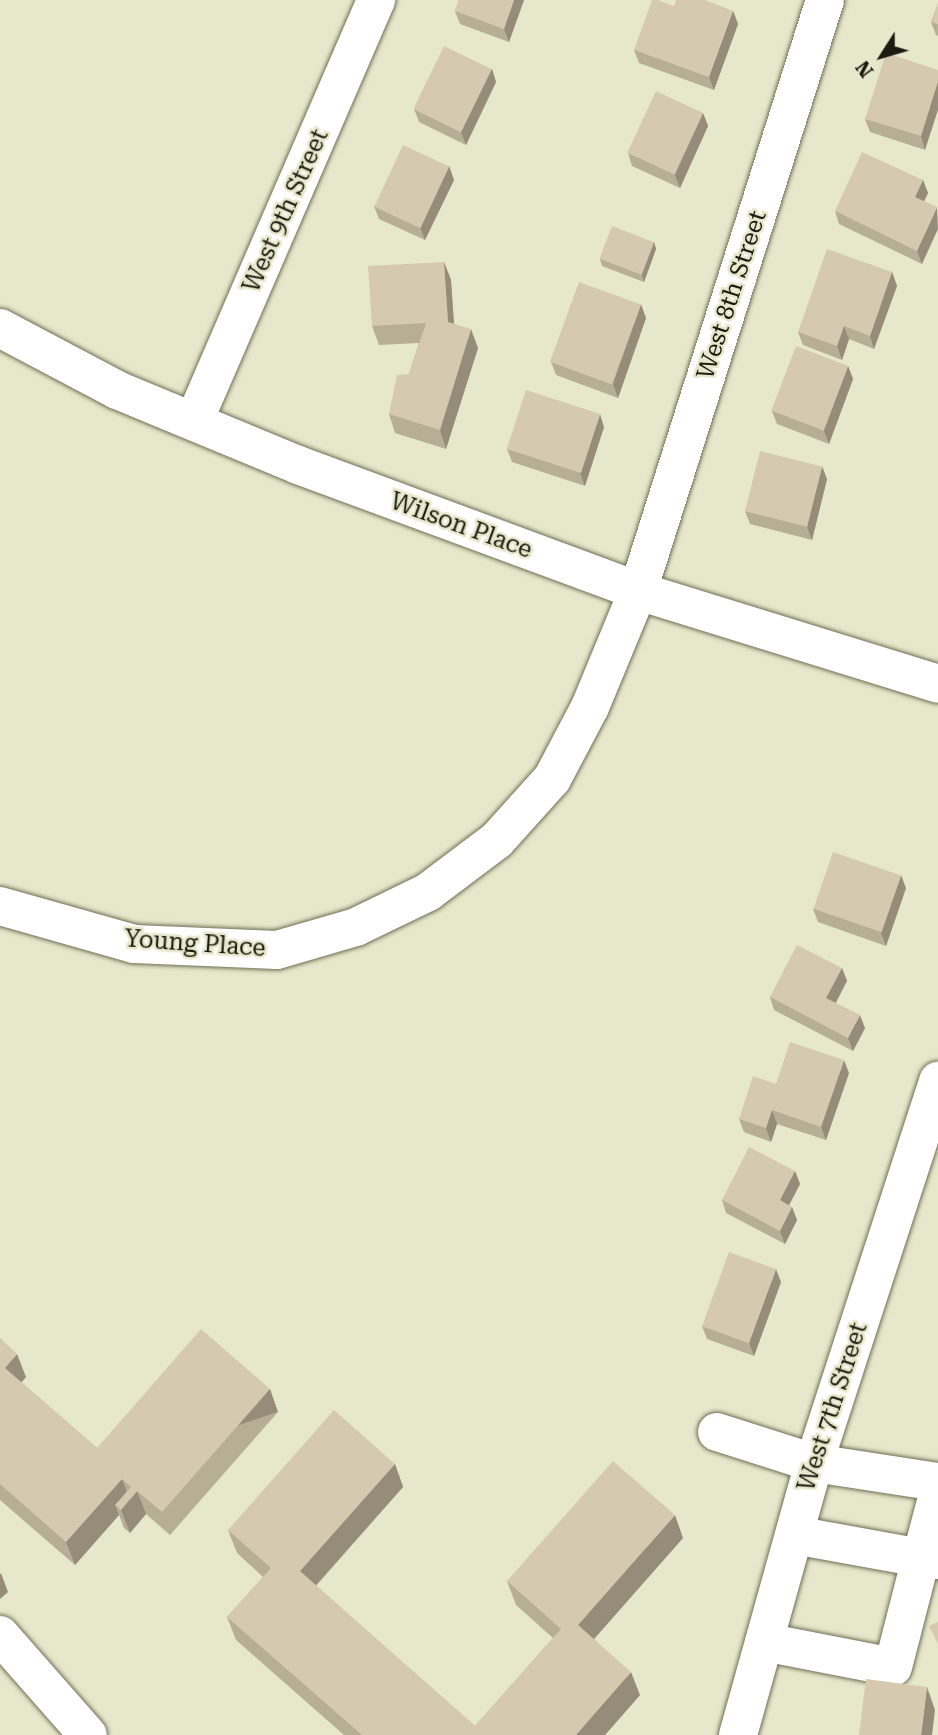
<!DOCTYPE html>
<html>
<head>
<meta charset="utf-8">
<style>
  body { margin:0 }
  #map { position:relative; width:938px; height:1735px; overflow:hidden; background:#e7e8cb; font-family:"Roboto Serif",serif }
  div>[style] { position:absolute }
  .roads { filter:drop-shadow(0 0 2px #6e6f55) drop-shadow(0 0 2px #6e6f55) }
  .minor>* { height:38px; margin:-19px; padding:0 19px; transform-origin:19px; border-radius:19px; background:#fff }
  .wall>* { inset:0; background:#b7ae96 }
  .shaded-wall>* { inset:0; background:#958d7a; transform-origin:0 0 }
  .building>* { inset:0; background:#d5caaf; transform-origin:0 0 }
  span { translate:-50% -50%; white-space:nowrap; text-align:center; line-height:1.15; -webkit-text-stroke:5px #e7e8cb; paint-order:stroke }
  .street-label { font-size:24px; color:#1a1a10 }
  .north { position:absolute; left:847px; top:21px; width:70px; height:70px; -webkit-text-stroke:5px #e7e8cb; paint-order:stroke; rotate:233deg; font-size:19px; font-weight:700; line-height:28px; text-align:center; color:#1a1a10 }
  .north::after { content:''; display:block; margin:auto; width:24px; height:32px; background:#1a1a10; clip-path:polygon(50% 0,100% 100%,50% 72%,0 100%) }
</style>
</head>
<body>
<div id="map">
  <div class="roads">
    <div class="minor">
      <div style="left:0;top:328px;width:132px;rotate:27.9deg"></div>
      <div style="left:117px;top:390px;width:196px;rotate:22.5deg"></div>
      <div style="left:298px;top:465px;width:363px;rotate:20.3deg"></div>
      <div style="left:638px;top:591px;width:314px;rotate:17.2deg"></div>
      <div style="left:194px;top:421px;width:459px;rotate:-66.6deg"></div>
      <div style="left:0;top:906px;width:139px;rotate:15.8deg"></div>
      <div style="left:134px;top:944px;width:143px;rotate:2.4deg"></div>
      <div style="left:277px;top:950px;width:82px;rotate:-16.2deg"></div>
      <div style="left:356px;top:927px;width:80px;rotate:-25.9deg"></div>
      <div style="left:428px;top:892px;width:86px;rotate:-37deg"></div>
      <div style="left:497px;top:840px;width:82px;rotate:-48deg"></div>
      <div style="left:552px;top:779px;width:81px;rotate:-62.2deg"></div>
      <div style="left:590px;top:707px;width:126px;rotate:-67.5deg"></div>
      <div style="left:638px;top:591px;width:620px;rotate:-72.44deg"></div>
      <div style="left:717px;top:1432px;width:102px;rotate:17.7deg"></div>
      <div style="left:814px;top:1463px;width:125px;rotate:8.7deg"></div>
      <div style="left:938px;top:1494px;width:66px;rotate:104.9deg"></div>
      <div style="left:921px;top:1558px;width:17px;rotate:7deg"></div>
      <div style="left:0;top:1635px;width:133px;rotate:48.7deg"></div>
      <div style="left:764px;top:1642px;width:131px;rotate:11deg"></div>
      <div style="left:893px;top:1667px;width:113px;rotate:-75.6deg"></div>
      <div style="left:921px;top:1558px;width:129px;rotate:-169.7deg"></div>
      <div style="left:738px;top:1735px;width:282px;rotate:-74.4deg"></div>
      <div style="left:814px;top:1463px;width:402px;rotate:-72deg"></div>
    </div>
  </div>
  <div class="wall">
    <div style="clip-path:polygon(459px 0,524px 0,509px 42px,460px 24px,455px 11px)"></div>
    <div style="clip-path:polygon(938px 3px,938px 36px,936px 35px,931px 22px)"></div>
    <div style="clip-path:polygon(674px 6px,733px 11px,738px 24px,714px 90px,639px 63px,634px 50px)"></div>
    <div style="clip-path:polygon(492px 69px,496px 82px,466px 145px,419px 122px,414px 109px)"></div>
    <div style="clip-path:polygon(938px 70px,925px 150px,870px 132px,865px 119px)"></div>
    <div style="clip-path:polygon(703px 113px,708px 126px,680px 188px,632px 166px,628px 153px)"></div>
    <div style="clip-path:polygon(449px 166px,454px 180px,425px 240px,379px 219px,374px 206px)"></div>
    <div style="clip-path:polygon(923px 180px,928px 193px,924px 201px,922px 264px,839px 224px,835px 211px)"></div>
    <div style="clip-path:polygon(654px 242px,656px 249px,644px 282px,602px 266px,600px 259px)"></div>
    <div style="clip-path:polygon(444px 262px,451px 280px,454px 323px,478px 348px,446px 449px,395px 433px,389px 414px,409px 374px,419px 343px,379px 345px,372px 326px)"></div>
    <div style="clip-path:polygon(892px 272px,897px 286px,874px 349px,849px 339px,842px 360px,803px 345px,798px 332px)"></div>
    <div style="clip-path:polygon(646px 318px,618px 398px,556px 375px,551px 362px)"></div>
    <div style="clip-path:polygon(848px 366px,853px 379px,829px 444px,777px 424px,772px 411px)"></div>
    <div style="clip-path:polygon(604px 427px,585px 486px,512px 462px,507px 449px)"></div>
    <div style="clip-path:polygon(827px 479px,812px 540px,750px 524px,745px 511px)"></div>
    <div style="clip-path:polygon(906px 888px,886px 946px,818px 922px,813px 909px)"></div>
    <div style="clip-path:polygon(842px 968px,847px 981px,836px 1003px,865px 1028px,853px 1051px,774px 1010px,770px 997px)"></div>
    <div style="clip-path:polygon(849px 1073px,826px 1140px,777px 1124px,771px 1142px,744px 1132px,739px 1119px,776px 1084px)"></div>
    <div style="clip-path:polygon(795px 1171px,800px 1184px,789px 1205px,792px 1207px,797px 1220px,785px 1244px,726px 1213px,722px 1200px)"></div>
    <div style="clip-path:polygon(781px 1282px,754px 1356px,707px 1339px,702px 1326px)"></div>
    <div style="clip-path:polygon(0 1338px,26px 1377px,21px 1382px,97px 1448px,270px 1389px,278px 1412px,170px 1535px,146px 1514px,130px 1533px,124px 1528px,119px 1515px,75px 1565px,0 1500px)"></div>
    <div style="clip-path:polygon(395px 1464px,403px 1487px,316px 1586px,475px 1726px,553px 1638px,516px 1605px,507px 1581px,683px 1538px,594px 1639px,640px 1695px,605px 1735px,344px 1735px,236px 1640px,227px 1617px,263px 1577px,237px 1553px,228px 1530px)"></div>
  </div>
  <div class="shaded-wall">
    <div style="clip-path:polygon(514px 0,524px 0,509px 42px,504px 29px)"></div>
    <div style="clip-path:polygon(733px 11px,738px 24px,714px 90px,709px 77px)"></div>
    <div style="clip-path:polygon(492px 69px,496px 82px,466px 145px,461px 132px)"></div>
    <div style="clip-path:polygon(938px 81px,938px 110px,925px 150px,921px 136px)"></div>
    <div style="clip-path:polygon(703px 113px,708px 126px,680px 188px,675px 175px)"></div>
    <div style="clip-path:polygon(449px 166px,454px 180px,425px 240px,420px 227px)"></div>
    <div style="clip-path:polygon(923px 180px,928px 193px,920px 210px,915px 197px)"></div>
    <div style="clip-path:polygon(937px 207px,938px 229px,922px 264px,917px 251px)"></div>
    <div style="clip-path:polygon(654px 242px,656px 249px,644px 282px,642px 275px)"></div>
    <div style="clip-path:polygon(444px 262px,451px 280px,455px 340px,448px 322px)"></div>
    <div style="clip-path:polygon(892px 272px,897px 286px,874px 349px,870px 336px)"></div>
    <div style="clip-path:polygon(641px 304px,646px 318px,618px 398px,613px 384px)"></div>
    <div style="clip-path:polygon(844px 326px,849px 339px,842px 360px,837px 346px)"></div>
    <div style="clip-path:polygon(471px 329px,478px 348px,446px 449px,440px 430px)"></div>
    <div style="clip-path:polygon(848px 366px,853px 379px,829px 444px,824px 431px)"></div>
    <div style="clip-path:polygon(600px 414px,604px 427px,585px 486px,580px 473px)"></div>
    <div style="clip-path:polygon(822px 466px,827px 479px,812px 540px,807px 527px)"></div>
    <div style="clip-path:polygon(901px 875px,906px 888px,886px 946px,881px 933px)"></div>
    <div style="clip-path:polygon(842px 968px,847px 981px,831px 1011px,826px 998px)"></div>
    <div style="clip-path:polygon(860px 1015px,865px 1028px,853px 1051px,848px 1038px)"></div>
    <div style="clip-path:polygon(844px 1060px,849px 1073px,826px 1140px,821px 1127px)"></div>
    <div style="clip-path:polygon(772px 1110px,777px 1124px,771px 1142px,766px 1128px)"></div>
    <div style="clip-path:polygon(795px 1171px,800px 1184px,785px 1213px,780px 1200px)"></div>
    <div style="clip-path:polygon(792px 1207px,797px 1220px,785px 1244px,780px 1231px)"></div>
    <div style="clip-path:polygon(776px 1269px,781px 1282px,754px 1356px,749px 1343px)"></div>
    <div style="clip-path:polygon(17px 1354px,26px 1377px,14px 1391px,5px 1368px)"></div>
    <div style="left:270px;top:1389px;width:24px;height:164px;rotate:71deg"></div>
    <div style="clip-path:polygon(395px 1464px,403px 1487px,308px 1594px,300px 1571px)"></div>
    <div style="clip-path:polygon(122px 1479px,130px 1500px,137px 1491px,146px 1514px,130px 1533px,121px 1510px,115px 1505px,119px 1515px,75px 1565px,66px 1542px)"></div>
    <div style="clip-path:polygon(675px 1515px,683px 1538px,586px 1648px,578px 1625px)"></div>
    <div style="clip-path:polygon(1px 1573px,8px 1592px,0 1599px,0 1575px)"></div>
    <div style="clip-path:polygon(631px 1672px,640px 1695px,605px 1735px,576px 1735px)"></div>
    <div style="clip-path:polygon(927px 1687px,935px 1710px,932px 1735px,921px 1735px)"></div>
  </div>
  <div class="building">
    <div style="clip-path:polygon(459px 0,514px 0,504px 29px,455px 11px)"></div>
    <div style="clip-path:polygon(652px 0,658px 0,674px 6px,676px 0,705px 0,733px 11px,709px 77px,634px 50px)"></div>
    <div style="clip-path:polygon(938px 3px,938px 24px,931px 22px)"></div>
    <div style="left:444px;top:46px;width:53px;height:70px;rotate:26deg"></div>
    <div style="clip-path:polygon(886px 53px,938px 70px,938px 81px,921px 136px,865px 119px)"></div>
    <div style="left:656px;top:91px;width:52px;height:68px;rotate:25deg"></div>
    <div style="left:403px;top:145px;width:51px;height:68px;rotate:25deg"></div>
    <div style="clip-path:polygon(862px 152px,923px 180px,915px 197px,937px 207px,917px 251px,835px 211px)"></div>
    <div style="left:612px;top:226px;width:45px;height:35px;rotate:21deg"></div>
    <div style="clip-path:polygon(827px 249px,892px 272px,870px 336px,844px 326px,837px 346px,798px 332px)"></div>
    <div style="clip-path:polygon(444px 262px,448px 322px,471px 329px,440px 430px,389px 414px,397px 375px,409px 374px,426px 323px,372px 326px,368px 266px)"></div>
    <div style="left:579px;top:282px;width:66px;height:85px;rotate:20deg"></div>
    <div style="left:796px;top:346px;width:56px;height:69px;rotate:21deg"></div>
    <div style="left:526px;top:390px;width:78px;height:62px;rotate:18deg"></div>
    <div style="left:760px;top:451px;width:64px;height:62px;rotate:14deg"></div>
    <div style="left:833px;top:852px;width:72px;height:60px;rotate:19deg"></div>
    <div style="clip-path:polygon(797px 945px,842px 968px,826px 998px,860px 1015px,848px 1038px,770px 997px)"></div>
    <div style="clip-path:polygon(790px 1042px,844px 1060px,821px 1127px,772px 1110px,766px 1128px,739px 1119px,753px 1076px,776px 1084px)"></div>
    <div style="clip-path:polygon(749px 1147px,795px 1171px,780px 1200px,792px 1207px,780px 1231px,722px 1200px)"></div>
    <div style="left:729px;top:1252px;width:50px;height:79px;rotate:20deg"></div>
    <div style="clip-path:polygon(201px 1329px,270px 1389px,162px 1512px,137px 1491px,121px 1510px,115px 1505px,131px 1487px,122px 1479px,66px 1542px,0 1484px,0 1338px,17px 1354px,5px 1368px,97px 1448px)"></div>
    <div style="clip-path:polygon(334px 1410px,395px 1464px,300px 1571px,475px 1726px,561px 1629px,507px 1581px,613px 1461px,675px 1515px,578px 1625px,631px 1672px,576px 1735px,362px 1735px,227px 1617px,271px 1568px,228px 1530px)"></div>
    <div style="clip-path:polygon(938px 1622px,938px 1644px,929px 1626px)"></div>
    <div style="clip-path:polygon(866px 1679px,927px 1687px,921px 1735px,859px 1735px)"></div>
  </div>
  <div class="street-label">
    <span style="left:286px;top:211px;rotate:-66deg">West 9th Street</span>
    <span style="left:732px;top:295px;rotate:-72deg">West 8th Street</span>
    <span style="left:461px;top:526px;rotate:20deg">Wilson Place</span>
    <span style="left:195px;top:944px;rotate:4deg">Young Place</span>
    <span style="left:833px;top:1407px;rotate:-72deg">West 7th Street</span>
  </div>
  <div class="north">N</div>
</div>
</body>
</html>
